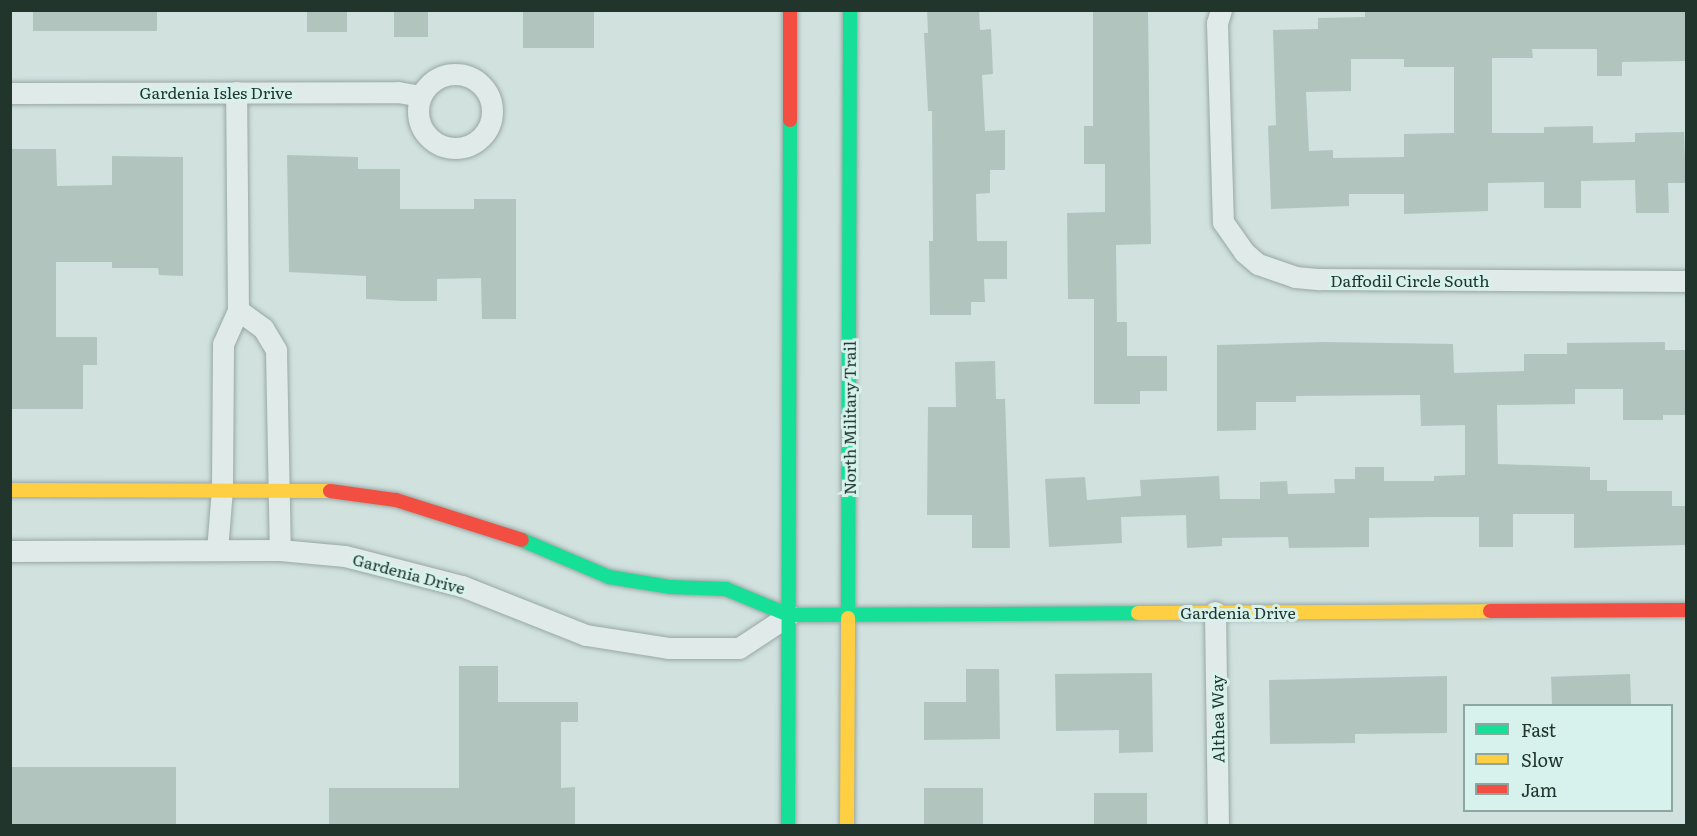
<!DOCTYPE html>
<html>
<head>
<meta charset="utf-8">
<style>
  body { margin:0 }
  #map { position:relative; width:1697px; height:836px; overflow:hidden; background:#d0e1de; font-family:Literata,serif }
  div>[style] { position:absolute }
  .building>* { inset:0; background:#b1c5be; transform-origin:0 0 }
  .roads { filter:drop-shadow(0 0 2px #98a7a3) drop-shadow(0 0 2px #98a7a3) }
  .street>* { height:21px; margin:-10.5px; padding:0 10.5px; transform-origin:10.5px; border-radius:10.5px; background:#e0eae8 }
  .street>.ring { margin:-10.5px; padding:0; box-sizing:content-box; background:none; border:21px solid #e0eae8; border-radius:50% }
  .fast>* { height:14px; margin:-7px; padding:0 7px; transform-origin:7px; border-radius:7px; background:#16e098 }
  .slow>* { height:14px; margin:-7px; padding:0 7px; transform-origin:7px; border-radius:7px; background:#ffcf43 }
  .jam>* { height:14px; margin:-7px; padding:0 7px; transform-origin:7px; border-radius:7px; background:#f24e42 }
  span { translate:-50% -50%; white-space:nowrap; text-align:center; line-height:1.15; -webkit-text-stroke:6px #d7f2ed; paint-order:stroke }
  .street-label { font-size:16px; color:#21352d }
  .frame { position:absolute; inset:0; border:12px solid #21352d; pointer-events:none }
  .legend { position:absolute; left:1463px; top:704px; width:210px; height:108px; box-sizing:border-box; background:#d7f2ed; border:2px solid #8ea6a0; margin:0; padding:8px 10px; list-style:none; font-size:18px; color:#21352d }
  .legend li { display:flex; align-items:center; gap:12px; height:30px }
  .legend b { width:30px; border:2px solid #8ea6a0 }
</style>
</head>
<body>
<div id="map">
  <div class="building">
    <div style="left:33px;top:10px;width:124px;height:21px"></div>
    <div style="left:307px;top:10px;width:40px;height:22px"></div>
    <div style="left:394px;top:10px;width:34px;height:27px"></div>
    <div style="left:523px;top:10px;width:71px;height:38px"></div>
    <div style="clip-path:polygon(927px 10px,979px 10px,980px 30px,991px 29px,993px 74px,982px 75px,985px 131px,1005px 130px,1005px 170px,990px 170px,990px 193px,976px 194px,977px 241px,1007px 241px,1007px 279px,984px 279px,985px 302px,971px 302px,971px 315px,930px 315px,929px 241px,933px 241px,932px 111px,928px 111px,924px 33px,928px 33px)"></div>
    <div style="clip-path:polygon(1093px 10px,1148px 10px,1151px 244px,1116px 245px,1117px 322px,1127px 322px,1127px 356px,1167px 356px,1167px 391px,1140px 391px,1140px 404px,1094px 404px,1094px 299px,1068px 299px,1067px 213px,1105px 212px,1105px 164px,1084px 164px,1084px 126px,1093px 126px)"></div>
    <div style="clip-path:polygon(evenodd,1365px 10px,1686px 10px,1686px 61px,1622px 62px,1622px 76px,1597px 76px,1597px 49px,1532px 49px,1533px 58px,1492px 58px,1492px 133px,1544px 133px,1544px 127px,1593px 126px,1593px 143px,1635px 142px,1635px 133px,1684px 132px,1686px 183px,1668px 183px,1669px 213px,1636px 213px,1635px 180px,1581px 181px,1581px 208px,1544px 208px,1544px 182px,1488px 183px,1488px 211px,1404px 214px,1404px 194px,1349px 194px,1349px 206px,1271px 209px,1268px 126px,1276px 125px,1273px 30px,1318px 29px,1318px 18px,1365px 17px,1365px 10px,1351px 59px,1404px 59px,1404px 67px,1454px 67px,1454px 133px,1404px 134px,1404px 157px,1333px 158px,1333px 150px,1309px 151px,1306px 92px,1351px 91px,1351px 59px)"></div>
    <div style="clip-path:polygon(10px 149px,56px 149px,57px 186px,112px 185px,112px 156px,183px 157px,183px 276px,159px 275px,158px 268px,112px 268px,112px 262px,56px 262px,56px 337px,97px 337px,97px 365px,83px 365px,83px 409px,10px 409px)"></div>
    <div style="clip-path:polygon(287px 155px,358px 157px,358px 169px,400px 169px,400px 209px,474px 209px,474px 199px,516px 199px,516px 319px,482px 319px,481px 278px,437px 279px,437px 301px,403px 301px,366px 299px,366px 276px,289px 272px)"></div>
    <div style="clip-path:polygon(1323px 342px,1453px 344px,1454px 373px,1524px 371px,1524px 354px,1567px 354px,1567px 343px,1665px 342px,1665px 350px,1686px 350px,1686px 415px,1663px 415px,1663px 420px,1623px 420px,1623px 389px,1575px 389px,1575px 404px,1497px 405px,1498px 464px,1590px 467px,1590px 480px,1607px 480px,1607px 491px,1672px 491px,1672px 506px,1686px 506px,1686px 545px,1574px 548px,1574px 514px,1513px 514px,1513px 547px,1479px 547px,1479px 517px,1434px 517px,1369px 518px,1369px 547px,1289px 548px,1288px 537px,1222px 538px,1222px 546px,1187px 548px,1186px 515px,1121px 517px,1122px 543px,1049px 547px,1045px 479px,1085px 477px,1087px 500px,1141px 496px,1140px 480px,1219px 476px,1220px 499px,1260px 499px,1260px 482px,1287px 481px,1288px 494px,1335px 493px,1334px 479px,1355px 479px,1355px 467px,1384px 467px,1384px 481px,1434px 481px,1434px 476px,1465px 475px,1465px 425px,1421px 426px,1420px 395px,1296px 396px,1296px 402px,1256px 402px,1256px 430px,1217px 431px,1217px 345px)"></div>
    <div style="clip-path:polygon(995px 361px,996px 399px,1005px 399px,1010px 548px,972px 548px,972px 515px,927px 515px,928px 407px,956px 407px,955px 362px)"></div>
    <div style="clip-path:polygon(459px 666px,498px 666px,498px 702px,578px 702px,578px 722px,561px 722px,561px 788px,575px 787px,575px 825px,329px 825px,329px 788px,459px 788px)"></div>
    <div style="clip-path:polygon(966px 669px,999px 669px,1000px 739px,924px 740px,924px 702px,966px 702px)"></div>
    <div style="clip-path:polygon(1152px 673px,1153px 752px,1119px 753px,1119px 730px,1056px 731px,1055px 674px)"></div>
    <div style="left:1630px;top:674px;width:31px;height:79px;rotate:88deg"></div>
    <div style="clip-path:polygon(1447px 676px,1447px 733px,1355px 734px,1355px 743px,1270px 744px,1269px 680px)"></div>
    <div style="left:10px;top:767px;width:166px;height:58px"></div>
    <div style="left:924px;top:788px;width:59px;height:37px"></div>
    <div style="left:1094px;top:793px;width:53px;height:32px"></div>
  </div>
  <div class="roads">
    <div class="street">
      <div style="left:1221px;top:10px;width:14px;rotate:107deg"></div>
      <div style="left:1217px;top:23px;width:199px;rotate:88.3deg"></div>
      <div style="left:1223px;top:222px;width:37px;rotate:55deg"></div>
      <div style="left:1244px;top:252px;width:18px;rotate:41deg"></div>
      <div style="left:1258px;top:264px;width:39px;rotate:19deg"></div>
      <div style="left:1295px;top:277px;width:25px;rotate:5deg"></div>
      <div style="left:1320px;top:279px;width:366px;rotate:0.3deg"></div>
      <div class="ring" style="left:418px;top:74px;width:53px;height:53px"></div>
      <div style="left:10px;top:93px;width:388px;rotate:-0.1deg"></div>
      <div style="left:398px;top:92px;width:23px;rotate:10deg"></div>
      <div style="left:238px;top:310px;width:31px;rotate:36deg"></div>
      <div style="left:263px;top:328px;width:26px;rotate:59deg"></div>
      <div style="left:276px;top:350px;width:200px;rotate:88.9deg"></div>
      <div style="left:217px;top:550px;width:61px;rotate:-85.3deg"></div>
      <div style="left:222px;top:489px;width:145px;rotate:-89.6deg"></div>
      <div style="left:223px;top:344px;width:37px;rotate:-66deg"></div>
      <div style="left:238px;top:310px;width:218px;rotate:-90.5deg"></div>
      <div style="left:10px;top:551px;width:270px;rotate:-0.2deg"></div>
      <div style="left:280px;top:550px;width:65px;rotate:5.3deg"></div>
      <div style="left:345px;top:556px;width:121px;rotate:14.4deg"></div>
      <div style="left:462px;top:586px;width:133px;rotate:21.6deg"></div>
      <div style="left:586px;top:635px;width:83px;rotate:9deg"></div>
      <div style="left:668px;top:648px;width:71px"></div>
      <div style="left:739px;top:648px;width:60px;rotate:-33.4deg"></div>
      <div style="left:1215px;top:612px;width:214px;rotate:89.2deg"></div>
    </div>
    <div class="fast">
      <div style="left:522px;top:540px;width:95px;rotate:23deg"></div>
      <div style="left:609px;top:577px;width:63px;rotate:9.2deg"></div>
      <div style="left:671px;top:587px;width:55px;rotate:2.1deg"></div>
      <div style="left:726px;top:589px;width:68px;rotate:22.4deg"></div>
      <div style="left:789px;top:615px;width:349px;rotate:-0.3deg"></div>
      <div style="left:848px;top:618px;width:608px;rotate:-89.81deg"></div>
      <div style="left:788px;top:826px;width:706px;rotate:-89.84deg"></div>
    </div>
    <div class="slow">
      <div style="left:10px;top:490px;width:320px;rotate:0.2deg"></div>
      <div style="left:1138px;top:613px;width:352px;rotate:-0.3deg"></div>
      <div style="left:847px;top:826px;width:208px;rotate:-89.7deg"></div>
    </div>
    <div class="jam">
      <div style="left:790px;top:120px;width:110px;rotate:-90deg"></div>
      <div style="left:330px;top:491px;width:67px;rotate:7.8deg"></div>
      <div style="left:396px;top:500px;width:132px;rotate:17.6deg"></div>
      <div style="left:1490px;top:611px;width:196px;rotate:-0.3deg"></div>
    </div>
  </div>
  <div class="street-label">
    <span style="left:216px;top:92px">Gardenia Isles Drive</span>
    <span style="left:1410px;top:280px">Daffodil Circle South</span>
    <span style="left:849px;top:418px;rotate:-90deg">North Military Trail</span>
    <span style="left:409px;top:573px;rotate:15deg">Gardenia Drive</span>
    <span style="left:1238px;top:612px">Gardenia Drive</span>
    <span style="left:1217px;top:719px;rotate:-91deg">Althea Way</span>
  </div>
  <div class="frame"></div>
  <ul class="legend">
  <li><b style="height:8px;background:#16e098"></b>Fast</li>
  <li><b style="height:8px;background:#ffcf43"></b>Slow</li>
  <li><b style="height:8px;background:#f24e42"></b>Jam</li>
  </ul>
</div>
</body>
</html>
